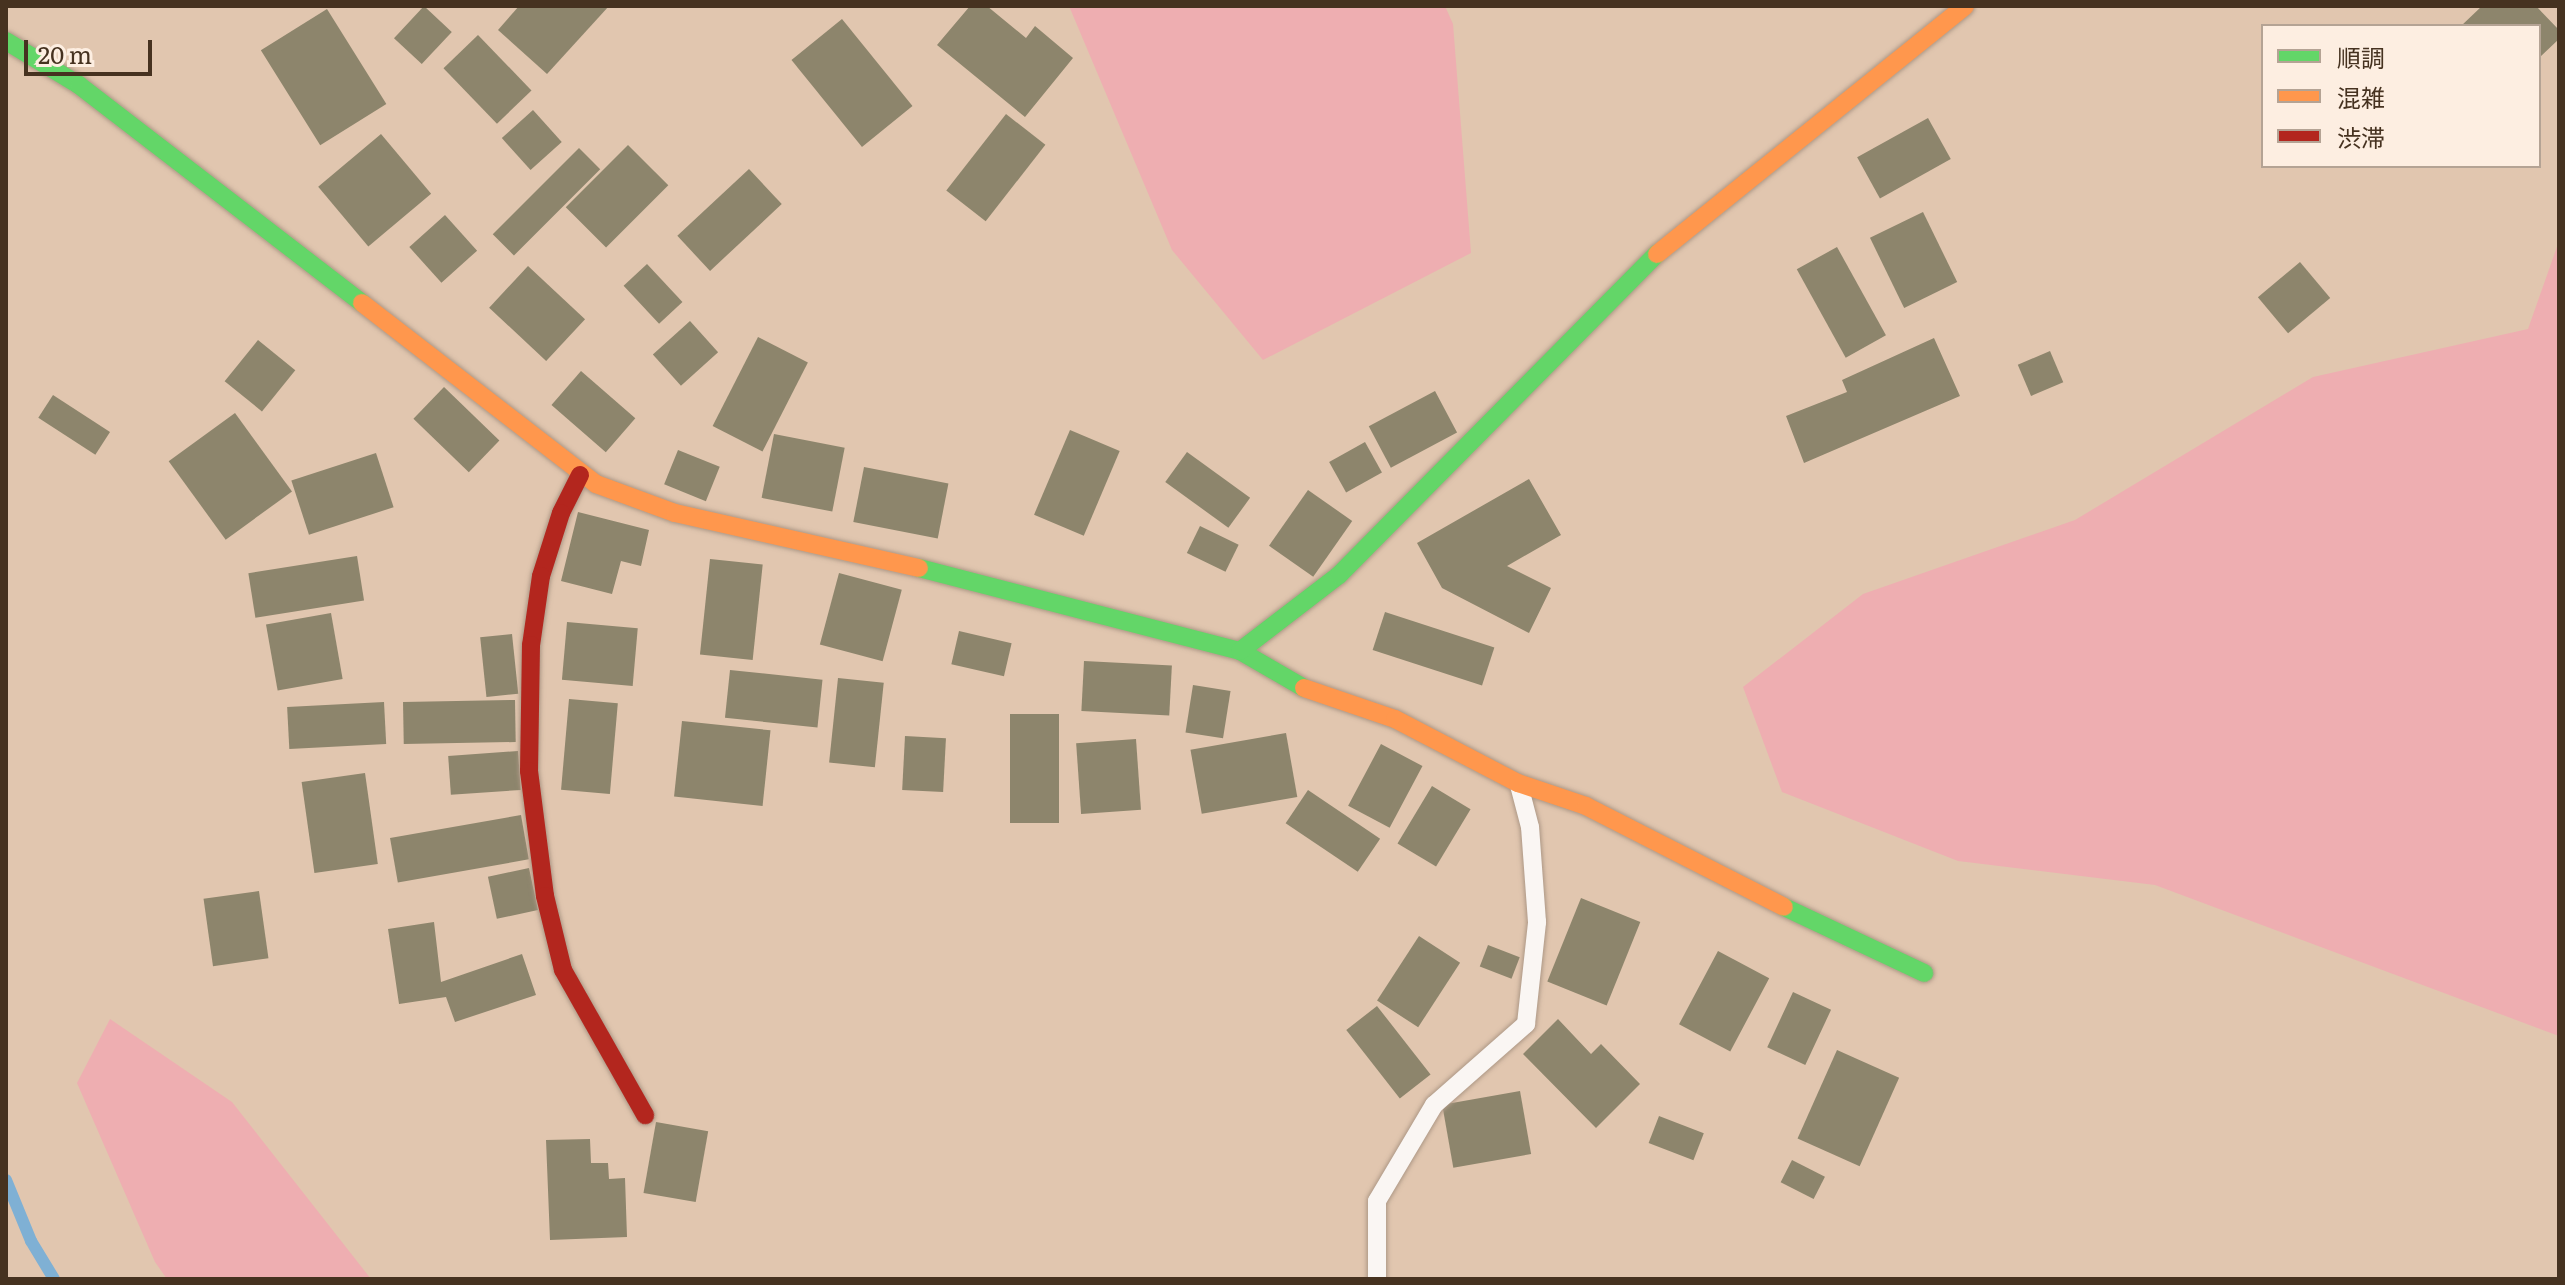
<!DOCTYPE html>
<html>
<head>
<meta charset="utf-8">
<style>
  body { margin:0 }
  #map { position:relative; width:2565px; height:1285px; overflow:hidden; background:#e1c6af; font-family:Literata,"Noto Sans JP",serif }
  div>[style] { position:absolute }
  .green>* { inset:0; background:#eeaeb1 }
  .stream>* { height:12px; margin:-6px; padding:0 6px; transform-origin:6px; border-radius:6px; background:#7fb0d4 }
  .building>* { inset:0; background:#8d856c; transform-origin:0 0 }
  .roads { filter:drop-shadow(0 0 2px #ad9886) drop-shadow(0 0 2px #ad9886) }
  .lane>* { height:18px; margin:-9px; padding:0 9px; transform-origin:9px; border-radius:9px; background:#faf6f3 }
  .fast>* { height:18px; margin:-9px; padding:0 9px; transform-origin:9px; border-radius:9px; background:#63d668 }
  .slow>* { height:18px; margin:-9px; padding:0 9px; transform-origin:9px; border-radius:9px; background:#ff974d }
  .jam>* { height:18px; margin:-9px; padding:0 9px; transform-origin:9px; border-radius:9px; background:#b3261e }
  span { translate:-50% -50%; white-space:nowrap; text-align:center; line-height:1.15; -webkit-text-stroke:8px #fdeee1; paint-order:stroke }
  .frame { position:absolute; inset:0; border:8px solid #463220; pointer-events:none }
  .legend { position:absolute; left:2261px; top:24px; width:280px; height:144px; box-sizing:border-box; background:#fdeee1; border:2px solid #b4a394; margin:0; padding:10px 14px; list-style:none; font-size:24px; color:#463220 }
  .legend li { display:flex; align-items:center; gap:16px; height:40px }
  .legend b { width:40px; border:2px solid #b4a394 }
  .scale { position:absolute; left:24px; top:40px; width:128px; height:36px; box-sizing:border-box; border:4px solid #463220; border-top:0; padding-left:10px; font-size:24px; line-height:28px; white-space:nowrap; color:#463220; -webkit-text-stroke:6px #fdeee1; paint-order:stroke }
</style>
</head>
<body>
<div id="map">
  <div class="green">
    <div style="clip-path:polygon(1069px 6px,1445px 6px,1453px 24px,1471px 253px,1263px 360px,1172px 250px)"></div>
    <div style="clip-path:polygon(2559px 241px,2559px 1036px,2155px 885px,1958px 861px,1782px 792px,1743px 687px,1863px 594px,2075px 520px,2313px 377px,2528px 329px)"></div>
    <div style="clip-path:polygon(110px 1019px,232px 1102px,371px 1279px,167px 1279px,155px 1262px,77px 1083px)"></div>
  </div>
  <div class="stream">
    <div style="left:6px;top:1180px;width:66px;rotate:67.7deg"></div>
    <div style="left:31px;top:1241px;width:44px;rotate:58.8deg"></div>
  </div>
  <div class="building">
    <div style="left:424px;top:6px;width:38px;height:44px;rotate:43deg"></div>
    <div style="clip-path:polygon(519px 6px,609px 6px,547px 74px,498px 30px)"></div>
    <div style="clip-path:polygon(970px 6px,987px 6px,1026px 38px,1035px 26px,1073px 58px,1025px 117px,937px 45px)"></div>
    <div style="clip-path:polygon(2482px 6px,2536px 6px,2559px 30px,2559px 39px,2539px 58px,2539px 26px,2461px 26px)"></div>
    <div style="left:327px;top:9px;width:112px;height:78px;rotate:58deg"></div>
    <div style="left:842px;top:19px;width:112px;height:65px;rotate:51deg"></div>
    <div style="left:478px;top:35px;width:77px;height:48px;rotate:46deg"></div>
    <div style="left:533px;top:110px;width:43px;height:42px;rotate:48deg"></div>
    <div style="left:1006px;top:114px;width:50px;height:97px;rotate:38deg"></div>
    <div style="left:1928px;top:118px;width:47px;height:81px;rotate:61deg"></div>
    <div style="left:381px;top:134px;width:78px;height:82px;rotate:50deg"></div>
    <div style="left:628px;top:145px;width:57px;height:88px;rotate:45deg"></div>
    <div style="left:579px;top:148px;width:30px;height:122px;rotate:45deg"></div>
    <div style="left:749px;top:169px;width:48px;height:98px;rotate:47deg"></div>
    <div style="left:1923px;top:212px;width:78px;height:59px;rotate:64deg"></div>
    <div style="left:445px;top:215px;width:48px;height:48px;rotate:48deg"></div>
    <div style="left:1837px;top:247px;width:101px;height:46px;rotate:61deg"></div>
    <div style="left:2300px;top:262px;width:47px;height:55px;rotate:50deg"></div>
    <div style="left:647px;top:264px;width:52px;height:32px;rotate:47deg"></div>
    <div style="left:528px;top:266px;width:78px;height:57px;rotate:43deg"></div>
    <div style="left:690px;top:321px;width:42px;height:50px;rotate:48deg"></div>
    <div style="left:758px;top:337px;width:56px;height:100px;rotate:27deg"></div>
    <div style="clip-path:polygon(1934px 338px,1960px 396px,1804px 463px,1786px 416px,1847px 392px,1842px 380px)"></div>
    <div style="left:258px;top:340px;width:48px;height:53px;rotate:39deg"></div>
    <div style="left:2050px;top:351px;width:34px;height:35px;rotate:67deg"></div>
    <div style="left:581px;top:371px;width:72px;height:45px;rotate:41deg"></div>
    <div style="left:444px;top:387px;width:77px;height:44px;rotate:44deg"></div>
    <div style="left:1435px;top:391px;width:47px;height:75px;rotate:62deg"></div>
    <div style="left:53px;top:395px;width:68px;height:27px;rotate:33deg"></div>
    <div style="left:235px;top:413px;width:97px;height:82px;rotate:54deg"></div>
    <div style="left:1070px;top:430px;width:54px;height:92px;rotate:23deg"></div>
    <div style="left:774px;top:434px;width:72px;height:65px;rotate:11deg"></div>
    <div style="left:1365px;top:442px;width:35px;height:41px;rotate:61deg"></div>
    <div style="left:678px;top:450px;width:45px;height:37px;rotate:22deg"></div>
    <div style="left:1187px;top:452px;width:78px;height:37px;rotate:36deg"></div>
    <div style="left:376px;top:453px;width:57px;height:89px;rotate:72deg"></div>
    <div style="left:864px;top:467px;width:86px;height:56px;rotate:11deg"></div>
    <div style="clip-path:polygon(1529px 479px,1561px 535px,1507px 566px,1551px 588px,1529px 633px,1442px 588px,1417px 543px)"></div>
    <div style="left:1308px;top:490px;width:54px;height:68px;rotate:35deg"></div>
    <div style="clip-path:polygon(578px 512px,649px 530px,641px 566px,621px 561px,612px 594px,561px 581px)"></div>
    <div style="left:1200px;top:526px;width:43px;height:30px;rotate:26deg"></div>
    <div style="left:357px;top:556px;width:45px;height:110px;rotate:81deg"></div>
    <div style="left:710px;top:559px;width:53px;height:96px;rotate:6deg"></div>
    <div style="left:839px;top:573px;width:65px;height:74px;rotate:15deg"></div>
    <div style="left:1385px;top:612px;width:115px;height:40px;rotate:18deg"></div>
    <div style="left:331px;top:613px;width:67px;height:66px;rotate:80deg"></div>
    <div style="left:567px;top:622px;width:71px;height:58px;rotate:5deg"></div>
    <div style="left:959px;top:631px;width:54px;height:34px;rotate:13deg"></div>
    <div style="left:512px;top:634px;width:60px;height:32px;rotate:84deg"></div>
    <div style="left:1084px;top:661px;width:88px;height:50px;rotate:3deg"></div>
    <div style="left:730px;top:670px;width:93px;height:48px;rotate:6deg"></div>
    <div style="left:838px;top:678px;width:46px;height:85px;rotate:6deg"></div>
    <div style="left:1193px;top:685px;width:38px;height:48px;rotate:9deg"></div>
    <div style="left:569px;top:699px;width:49px;height:91px;rotate:5deg"></div>
    <div style="left:515px;top:700px;width:42px;height:112px;rotate:89deg"></div>
    <div style="left:384px;top:702px;width:42px;height:97px;rotate:87deg"></div>
    <div style="left:1010px;top:714px;width:49px;height:109px"></div>
    <div style="left:682px;top:721px;width:89px;height:76px;rotate:6deg"></div>
    <div style="left:1286px;top:733px;width:65px;height:97px;rotate:80deg"></div>
    <div style="left:905px;top:736px;width:41px;height:54px;rotate:3deg"></div>
    <div style="left:1136px;top:739px;width:71px;height:60px;rotate:86deg"></div>
    <div style="left:1381px;top:744px;width:47px;height:70px;rotate:28deg"></div>
    <div style="left:518px;top:751px;width:39px;height:70px;rotate:86deg"></div>
    <div style="left:365px;top:773px;width:92px;height:64px;rotate:82deg"></div>
    <div style="left:1432px;top:786px;width:45px;height:67px;rotate:31deg"></div>
    <div style="left:1308px;top:790px;width:87px;height:40px;rotate:34deg"></div>
    <div style="left:521px;top:815px;width:45px;height:133px;rotate:80deg"></div>
    <div style="left:529px;top:868px;width:43px;height:42px;rotate:78deg"></div>
    <div style="left:259px;top:891px;width:68px;height:56px;rotate:82deg"></div>
    <div style="left:1581px;top:898px;width:64px;height:90px;rotate:22deg"></div>
    <div style="clip-path:polygon(434px 922px,441px 982px,522px 954px,536px 995px,455px 1022px,446px 997px,399px 1004px,388px 929px)"></div>
    <div style="left:1419px;top:936px;width:49px;height:77px;rotate:33deg"></div>
    <div style="left:1488px;top:945px;width:34px;height:23px;rotate:21deg"></div>
    <div style="left:1718px;top:951px;width:58px;height:83px;rotate:28deg"></div>
    <div style="left:1793px;top:992px;width:42px;height:61px;rotate:25deg"></div>
    <div style="left:1377px;top:1006px;width:87px;height:39px;rotate:52deg"></div>
    <div style="clip-path:polygon(1558px 1019px,1591px 1054px,1601px 1044px,1640px 1084px,1596px 1128px,1523px 1054px)"></div>
    <div style="left:1837px;top:1050px;width:68px;height:97px;rotate:24deg"></div>
    <div style="left:1520px;top:1091px;width:64px;height:79px;rotate:80deg"></div>
    <div style="left:1659px;top:1116px;width:48px;height:29px;rotate:21deg"></div>
    <div style="left:656px;top:1122px;width:53px;height:72px;rotate:10deg"></div>
    <div style="clip-path:polygon(590px 1139px,591px 1163px,608px 1163px,609px 1179px,625px 1178px,627px 1237px,550px 1240px,546px 1140px)"></div>
    <div style="left:1792px;top:1160px;width:37px;height:25px;rotate:27deg"></div>
  </div>
  <div class="roads">
    <div class="lane">
      <div style="left:1377px;top:1279px;width:78px;rotate:-90deg"></div>
      <div style="left:1377px;top:1201px;width:112px;rotate:-59.3deg"></div>
      <div style="left:1434px;top:1105px;width:123px;rotate:-41.4deg"></div>
      <div style="left:1526px;top:1024px;width:103px;rotate:-83.8deg"></div>
      <div style="left:1537px;top:922px;width:95px;rotate:-94.2deg"></div>
      <div style="left:1530px;top:827px;width:43px;rotate:-104.7deg"></div>
    </div>
    <div class="fast">
      <div style="left:6px;top:41px;width:85px;rotate:31.1deg"></div>
      <div style="left:79px;top:85px;width:357px;rotate:37.6deg"></div>
      <div style="left:919px;top:568px;width:332px;rotate:14.5deg"></div>
      <div style="left:1240px;top:651px;width:74px;rotate:30deg"></div>
      <div style="left:1240px;top:651px;width:125px;rotate:-37.5deg"></div>
      <div style="left:1339px;top:575px;width:452px;rotate:-45.3deg"></div>
      <div style="left:1784px;top:907px;width:155px;rotate:25.2deg"></div>
    </div>
    <div class="slow">
      <div style="left:1657px;top:254px;width:395px;rotate:-38.8deg"></div>
      <div style="left:362px;top:303px;width:296px;rotate:37.7deg"></div>
      <div style="left:596px;top:484px;width:84px;rotate:20.2deg"></div>
      <div style="left:675px;top:513px;width:250px;rotate:12.7deg"></div>
      <div style="left:1304px;top:688px;width:96px;rotate:18.8deg"></div>
      <div style="left:1395px;top:719px;width:139px;rotate:27.5deg"></div>
      <div style="left:1518px;top:783px;width:72px;rotate:18.7deg"></div>
      <div style="left:1586px;top:806px;width:222px;rotate:27deg"></div>
    </div>
    <div class="jam">
      <div style="left:580px;top:475px;width:42px;rotate:116.6deg"></div>
      <div style="left:561px;top:513px;width:66px;rotate:107.6deg"></div>
      <div style="left:541px;top:576px;width:70px;rotate:98.2deg"></div>
      <div style="left:531px;top:645px;width:126px;rotate:90.9deg"></div>
      <div style="left:529px;top:771px;width:126px;rotate:82.7deg"></div>
      <div style="left:545px;top:896px;width:76px;rotate:76.3deg"></div>
      <div style="left:563px;top:970px;width:167px;rotate:60.5deg"></div>
    </div>
  </div>
  <div class="frame"></div>
  <ul class="legend">
  <li><b style="height:10px;background:#63d668"></b>順調</li>
  <li><b style="height:10px;background:#ff974d"></b>混雑</li>
  <li><b style="height:10px;background:#b3261e"></b>渋滞</li>
  </ul>
  <div class="scale">20 m</div>
</div>
</body>
</html>
